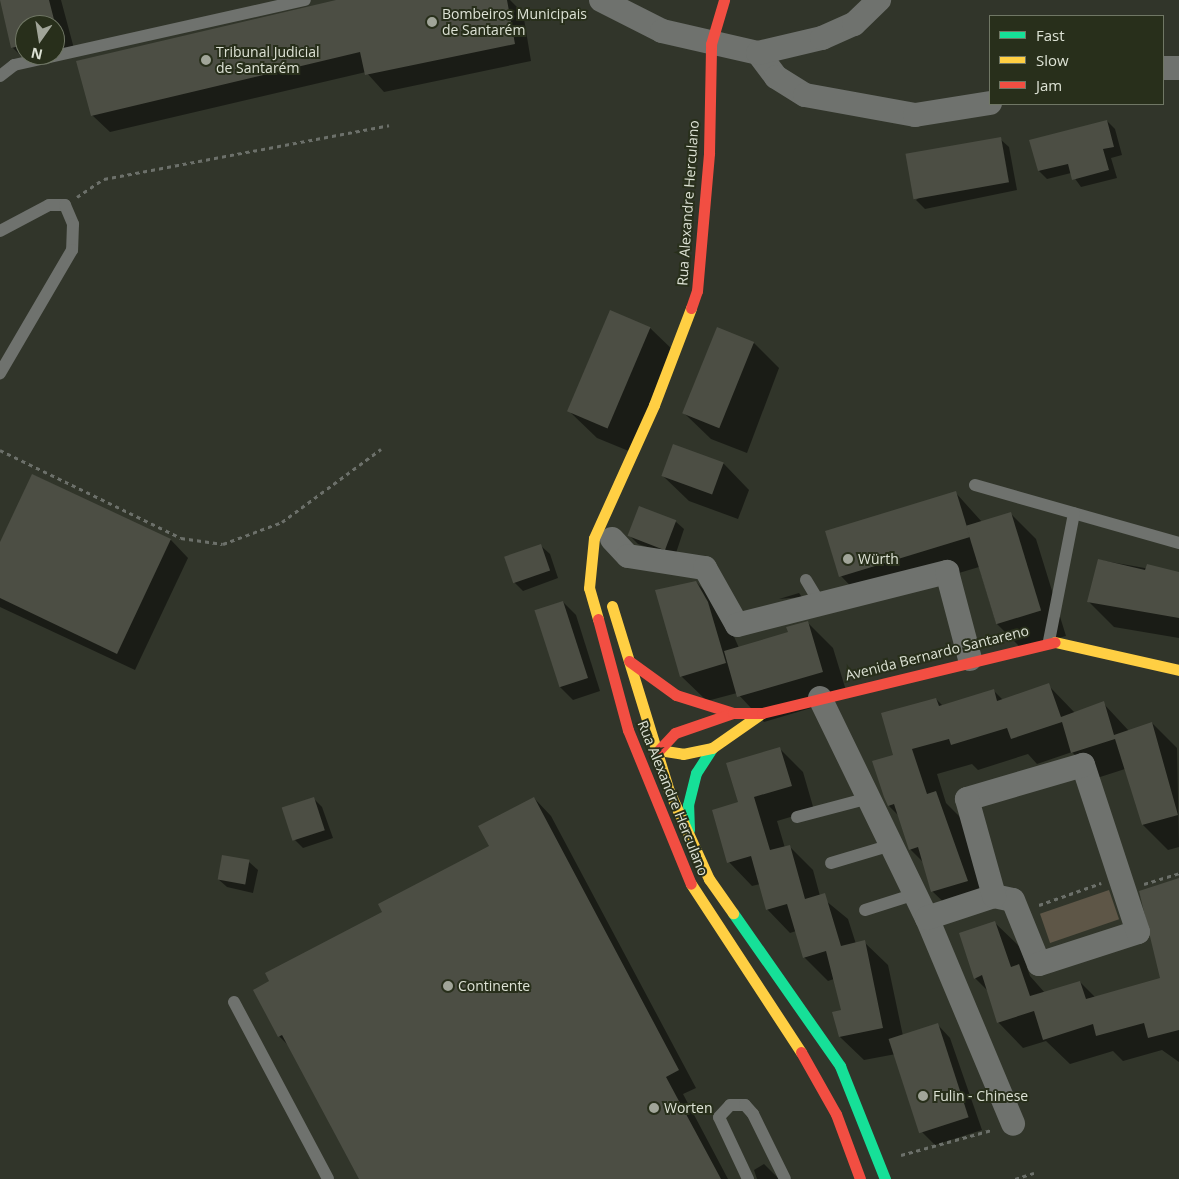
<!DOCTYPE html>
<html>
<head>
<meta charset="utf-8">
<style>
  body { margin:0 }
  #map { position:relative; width:1179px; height:1179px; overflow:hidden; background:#31352a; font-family:"Open Sans",sans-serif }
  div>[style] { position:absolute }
  .green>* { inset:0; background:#5e5647; transform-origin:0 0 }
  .shadow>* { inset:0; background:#0007 }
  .building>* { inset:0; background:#4c4e44; transform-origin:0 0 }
  .path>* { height:3px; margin-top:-1.5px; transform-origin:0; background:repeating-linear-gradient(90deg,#6c706a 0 4px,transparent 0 8px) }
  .lane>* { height:12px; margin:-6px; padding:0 6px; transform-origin:6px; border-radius:6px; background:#6f726e }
  .street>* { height:24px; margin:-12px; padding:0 12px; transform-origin:12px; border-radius:12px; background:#6f726e }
  .fast>* { height:11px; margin:-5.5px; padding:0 5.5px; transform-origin:5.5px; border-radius:5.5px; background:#16e098 }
  .slow>* { height:11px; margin:-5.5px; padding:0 5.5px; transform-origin:5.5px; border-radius:5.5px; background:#ffcf43 }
  .jam>* { height:11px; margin:-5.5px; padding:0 5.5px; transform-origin:5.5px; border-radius:5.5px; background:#f24e42 }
  .dots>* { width:14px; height:14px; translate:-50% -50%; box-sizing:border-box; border:2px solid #282f1b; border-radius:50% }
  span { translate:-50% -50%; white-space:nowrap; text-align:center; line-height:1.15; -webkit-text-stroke:4px #282f1b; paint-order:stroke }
  .poi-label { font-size:14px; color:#dde2d5 }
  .left { translate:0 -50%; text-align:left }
  .street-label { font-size:14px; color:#dde2d5 }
  .legend { position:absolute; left:989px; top:15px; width:175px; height:90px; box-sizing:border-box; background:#282f1b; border:1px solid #707765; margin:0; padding:6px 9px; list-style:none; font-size:15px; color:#dde2d5 }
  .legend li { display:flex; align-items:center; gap:10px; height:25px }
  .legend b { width:25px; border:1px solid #707765 }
  .north { position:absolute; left:15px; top:15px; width:50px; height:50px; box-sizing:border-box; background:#282f1b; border:1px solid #707765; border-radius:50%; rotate:193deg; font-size:14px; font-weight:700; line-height:20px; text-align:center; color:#dde2d5 }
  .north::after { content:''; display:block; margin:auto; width:18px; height:22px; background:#a1a599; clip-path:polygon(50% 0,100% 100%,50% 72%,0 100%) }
</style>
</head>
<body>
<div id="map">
  <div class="green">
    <div style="left:1109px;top:890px;width:31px;height:73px;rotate:71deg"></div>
  </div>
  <div class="shadow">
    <div style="clip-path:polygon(evenodd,1px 0,61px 0,76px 56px,30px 65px,12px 47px,1px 0,25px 25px,55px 25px,55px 55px,25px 55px,25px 25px)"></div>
    <div style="clip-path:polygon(341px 0,510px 0,523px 13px,531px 61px,384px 92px,366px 72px,110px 132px,92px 115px)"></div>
    <div style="clip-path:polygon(1107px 121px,1115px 129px,1122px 155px,1111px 158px,1117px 178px,1081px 187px,1071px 173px,1047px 179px,1039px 171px)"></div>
    <div style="clip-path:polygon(1000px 139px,1009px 147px,1017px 190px,925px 209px,916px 200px)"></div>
    <div style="clip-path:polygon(650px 328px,676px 353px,636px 454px,597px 438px,571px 413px)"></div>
    <div style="clip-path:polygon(754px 343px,779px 368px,747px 453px,711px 439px,685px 414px)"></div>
    <div style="clip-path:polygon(674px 446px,724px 464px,749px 490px,738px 519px,689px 501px,663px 476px)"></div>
    <div style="clip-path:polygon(33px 475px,171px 540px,188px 558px,135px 670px,0 607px,0 544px)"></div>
    <div style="clip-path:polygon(955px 492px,982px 522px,1010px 513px,1036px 539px,1066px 636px,1021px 648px,996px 623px,979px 567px,865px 601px,840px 575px)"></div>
    <div style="clip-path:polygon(675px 521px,684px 529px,675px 556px,638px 544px,630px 536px)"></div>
    <div style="clip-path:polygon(541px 546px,550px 554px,558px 578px,523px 591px,514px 582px)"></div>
    <div style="clip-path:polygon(1099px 560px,1179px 574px,1179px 638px,1114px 627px,1089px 602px)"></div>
    <div style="clip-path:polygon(696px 582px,721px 607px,739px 648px,790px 633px,808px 623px,833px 648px,848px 697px,764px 722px,737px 693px,707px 701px,681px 676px)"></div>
    <div style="clip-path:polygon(799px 593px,802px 597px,779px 599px)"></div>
    <div style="clip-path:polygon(563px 602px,576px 615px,600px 691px,573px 700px,560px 687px,536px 611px)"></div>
    <div style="clip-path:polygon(1048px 685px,1075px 713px,1103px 703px,1129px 731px,1152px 723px,1177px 748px,1179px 847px,1168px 850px,1143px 825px,1125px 769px,1097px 778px,1072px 752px,1037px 764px,1028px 754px,978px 770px,972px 764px,937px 774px,946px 803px,961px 818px,992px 906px,958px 916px,932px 891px,924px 863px,910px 849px,899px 816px,889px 806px,895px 756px,936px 699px,943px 706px,993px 690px,1003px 700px)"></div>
    <div style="clip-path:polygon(779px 748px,803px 772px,814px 810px,777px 821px,785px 848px,789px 846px,813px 870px,820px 896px,848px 919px,856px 944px,864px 942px,888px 965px,903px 1036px,937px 1024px,950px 1038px,982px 1130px,935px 1145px,922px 1132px,896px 1054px,864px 1060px,840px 1037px,842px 1011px,834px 979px,828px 981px,804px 957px,796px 931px,790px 933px,767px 909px,760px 884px,752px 886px,729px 862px,739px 803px)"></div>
    <div style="clip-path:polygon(313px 798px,322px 807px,333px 838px,303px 848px,295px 840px)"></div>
    <div style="clip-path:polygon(534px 798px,551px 816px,696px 1088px,683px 1094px,728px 1179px,360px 1179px,291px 1048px,279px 1036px,384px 912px,491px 846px)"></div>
    <div style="clip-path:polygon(249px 862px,258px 870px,253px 893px,227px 887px,218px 879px)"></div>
    <div style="clip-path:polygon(1179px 880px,1179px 1062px,1162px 1050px,1123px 1061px,1113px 1051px,1070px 1064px,1046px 1041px,1023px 1048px,998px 1022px,988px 991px,975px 978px,994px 922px,1020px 947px,1030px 976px,1045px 993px,1080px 982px,1095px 997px,1162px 979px)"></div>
    <div style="clip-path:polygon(764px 1164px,779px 1179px,757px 1179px,754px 1170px)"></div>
  </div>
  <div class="building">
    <div style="clip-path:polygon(0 0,49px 0,59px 39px,55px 40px,55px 25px,25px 25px,25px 45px,11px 48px)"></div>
    <div style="clip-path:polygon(336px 0,507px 0,515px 44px,365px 75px,360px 52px,91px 116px,76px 61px)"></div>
    <div style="clip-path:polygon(1107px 120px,1114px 147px,1103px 149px,1109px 170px,1072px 180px,1068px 164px,1038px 171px,1029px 140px)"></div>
    <div style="left:1001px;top:137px;width:46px;height:97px;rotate:80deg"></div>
    <div style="left:610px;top:310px;width:44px;height:110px;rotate:23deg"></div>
    <div style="left:717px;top:327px;width:40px;height:93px;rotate:22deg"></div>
    <div style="left:673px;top:444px;width:54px;height:34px;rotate:20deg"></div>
    <div style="clip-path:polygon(32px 474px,171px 539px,117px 654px,0 598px,0 542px)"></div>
    <div style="left:956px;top:491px;width:48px;height:137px;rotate:73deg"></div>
    <div style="left:639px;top:506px;width:40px;height:32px;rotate:21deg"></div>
    <div style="left:1011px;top:512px;width:103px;height:47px;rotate:73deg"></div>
    <div style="left:541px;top:544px;width:28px;height:39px;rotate:71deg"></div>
    <div style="clip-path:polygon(1098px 559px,1145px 570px,1147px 564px,1179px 572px,1179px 618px,1087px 602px)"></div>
    <div style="clip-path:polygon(696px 581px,708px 602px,726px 663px,680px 677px,655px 590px)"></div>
    <div style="left:563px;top:601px;width:81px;height:30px;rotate:72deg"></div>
    <div style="clip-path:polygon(808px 621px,823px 672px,737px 697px,724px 651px,788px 632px,786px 627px)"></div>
    <div style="clip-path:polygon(1049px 683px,1061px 717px,1104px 701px,1114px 735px,1152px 722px,1178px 815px,1142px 825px,1115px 739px,1071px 753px,1062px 722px,1011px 739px,1007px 728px,951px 745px,949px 739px,912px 749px,927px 794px,936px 791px,968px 881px,931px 892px,918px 847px,909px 850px,894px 804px,888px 806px,884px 797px,872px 761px,893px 755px,881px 713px,936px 698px,939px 706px,994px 689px,997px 701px)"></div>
    <div style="clip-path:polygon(780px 747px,792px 786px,754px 797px,770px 850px,790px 845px,805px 899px,825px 893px,841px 946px,865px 940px,883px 1028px,839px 1037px,832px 1012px,841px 1010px,826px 951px,803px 958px,787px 904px,766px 910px,751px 856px,727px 863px,712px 810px,738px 802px,726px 763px)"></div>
    <div style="left:314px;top:797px;width:35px;height:34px;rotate:72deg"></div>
    <div style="clip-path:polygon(534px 797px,679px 1070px,666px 1077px,721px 1179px,359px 1179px,282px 1035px,278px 1037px,253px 990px,269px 981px,265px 973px,382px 912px,378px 904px,489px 846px,478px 826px)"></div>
    <div style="left:222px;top:855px;width:28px;height:25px;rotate:10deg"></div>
    <div style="clip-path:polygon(1179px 878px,1179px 1030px,1148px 1038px,1144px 1023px,1096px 1036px,1093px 1024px,1043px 1040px,1034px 1011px,997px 1023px,982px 975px,974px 979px,959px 933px,995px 921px,1011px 967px,1019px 964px,1030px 996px,1080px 981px,1086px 999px,1160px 978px,1139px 891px)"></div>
    <div style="left:938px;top:1023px;width:99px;height:52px;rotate:72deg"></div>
  </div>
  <div class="path">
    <div style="left:77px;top:197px;width:32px;rotate:-34deg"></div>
    <div style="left:104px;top:179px;width:290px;rotate:-10.7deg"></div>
    <div style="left:0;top:450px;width:201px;rotate:25.9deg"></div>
    <div style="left:181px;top:538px;width:42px;rotate:8.1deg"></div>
    <div style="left:223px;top:544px;width:63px;rotate:-20.4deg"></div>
    <div style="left:282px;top:522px;width:123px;rotate:-36.4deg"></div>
    <div style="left:1144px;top:884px;width:37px;rotate:-17deg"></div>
    <div style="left:1039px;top:905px;width:66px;rotate:-19.5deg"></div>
    <div style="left:901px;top:1155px;width:94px;rotate:-15.4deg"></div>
    <div style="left:1015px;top:1179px;width:20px;rotate:-18deg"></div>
  </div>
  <div class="lane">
    <div style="left:0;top:76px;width:18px;rotate:-38deg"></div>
    <div style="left:14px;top:65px;width:298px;rotate:-12.6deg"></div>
    <div style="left:0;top:231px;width:55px;rotate:-28deg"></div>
    <div style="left:49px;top:205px;width:16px"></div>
    <div style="left:65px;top:205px;width:21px;rotate:67deg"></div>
    <div style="left:73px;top:224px;width:26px;rotate:92deg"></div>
    <div style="left:72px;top:250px;width:143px;rotate:120.3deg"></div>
    <div style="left:975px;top:485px;width:212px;rotate:15.9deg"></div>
    <div style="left:806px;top:580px;width:29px;rotate:59deg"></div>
    <div style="left:1049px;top:641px;width:130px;rotate:-78.9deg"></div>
    <div style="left:797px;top:817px;width:74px;rotate:-14.8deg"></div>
    <div style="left:831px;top:863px;width:63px;rotate:-16.7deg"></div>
    <div style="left:865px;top:910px;width:52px;rotate:-17.7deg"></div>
    <div style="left:234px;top:1002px;width:200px;rotate:62deg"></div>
    <div style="left:748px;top:1179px;width:68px;rotate:-115.1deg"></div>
    <div style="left:719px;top:1117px;width:16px;rotate:-47deg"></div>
    <div style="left:730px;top:1105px;width:15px"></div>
    <div style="left:745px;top:1105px;width:12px;rotate:48deg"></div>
    <div style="left:753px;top:1114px;width:72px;rotate:63.8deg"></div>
  </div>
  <div class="street">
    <div style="left:601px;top:0;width:68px;rotate:26.9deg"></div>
    <div style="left:662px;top:31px;width:98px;rotate:12.9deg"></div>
    <div style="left:758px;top:53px;width:30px;rotate:53deg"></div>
    <div style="left:776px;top:77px;width:34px;rotate:32deg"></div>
    <div style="left:805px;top:95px;width:112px;rotate:10.3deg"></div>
    <div style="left:915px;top:115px;width:76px;rotate:-9.1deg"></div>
    <div style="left:758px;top:53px;width:66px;rotate:-13.2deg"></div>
    <div style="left:822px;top:38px;width:35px;rotate:-24deg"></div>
    <div style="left:854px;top:24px;width:35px;rotate:-44deg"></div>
    <div style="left:1163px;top:68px;width:16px"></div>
    <div style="left:612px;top:539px;width:23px;rotate:47deg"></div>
    <div style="left:628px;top:556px;width:78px;rotate:8.9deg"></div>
    <div style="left:705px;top:568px;width:65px;rotate:60.7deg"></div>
    <div style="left:737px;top:625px;width:217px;rotate:-14.2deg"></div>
    <div style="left:947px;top:572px;width:90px;rotate:75.2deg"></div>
    <div style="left:820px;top:698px;width:245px;rotate:64.1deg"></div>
    <div style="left:927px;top:918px;width:223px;rotate:67.3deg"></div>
    <div style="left:927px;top:918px;width:71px;rotate:-18.2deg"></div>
    <div style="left:994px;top:896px;width:19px;rotate:12deg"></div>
    <div style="left:1013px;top:900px;width:69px;rotate:67.9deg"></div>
    <div style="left:1039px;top:964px;width:104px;rotate:-17.9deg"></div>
    <div style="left:1138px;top:932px;width:176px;rotate:-108.2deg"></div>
    <div style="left:1083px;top:765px;width:121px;rotate:163.7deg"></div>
    <div style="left:967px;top:799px;width:101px;rotate:74.4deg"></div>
  </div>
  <div class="fast">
    <div style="left:689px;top:830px;width:25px;rotate:-92deg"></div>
    <div style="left:688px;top:805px;width:33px;rotate:-76deg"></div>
    <div style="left:696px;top:773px;width:30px;rotate:-57deg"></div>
    <div style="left:733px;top:913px;width:187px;rotate:55deg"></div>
    <div style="left:840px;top:1066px;width:122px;rotate:68.3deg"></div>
  </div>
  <div class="slow">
    <div style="left:612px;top:606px;width:194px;rotate:72.9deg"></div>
    <div style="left:669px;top:791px;width:97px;rotate:65.6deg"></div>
    <div style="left:709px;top:879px;width:42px;rotate:54.8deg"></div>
    <div style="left:598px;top:619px;width:32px;rotate:-106deg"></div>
    <div style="left:589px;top:588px;width:50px;rotate:-84.3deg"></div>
    <div style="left:594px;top:538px;width:146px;rotate:-65.7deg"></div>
    <div style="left:654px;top:405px;width:104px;rotate:-69.1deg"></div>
    <div style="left:1055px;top:642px;width:127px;rotate:12.7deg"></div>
    <div style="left:659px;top:750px;width:24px;rotate:9deg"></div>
    <div style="left:683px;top:754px;width:30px;rotate:-12deg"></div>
    <div style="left:712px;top:748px;width:61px;rotate:-35deg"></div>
    <div style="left:691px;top:884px;width:201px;rotate:56.8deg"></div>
  </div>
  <div class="jam">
    <div style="left:691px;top:308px;width:18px;rotate:-71deg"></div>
    <div style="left:697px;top:291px;width:139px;rotate:-85deg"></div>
    <div style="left:709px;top:153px;width:109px;rotate:-88.9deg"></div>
    <div style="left:711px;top:44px;width:46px;rotate:-73.5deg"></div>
    <div style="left:598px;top:619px;width:115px;rotate:74.9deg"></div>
    <div style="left:628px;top:730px;width:166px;rotate:67.8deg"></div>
    <div style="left:629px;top:661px;width:58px;rotate:35.9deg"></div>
    <div style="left:676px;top:695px;width:60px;rotate:17.5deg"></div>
    <div style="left:659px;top:750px;width:23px;rotate:-47deg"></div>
    <div style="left:675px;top:733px;width:61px;rotate:-19deg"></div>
    <div style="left:733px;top:713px;width:29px"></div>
    <div style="left:762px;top:713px;width:301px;rotate:-13.6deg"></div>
    <div style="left:801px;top:1052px;width:71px;rotate:60.6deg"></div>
    <div style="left:836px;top:1114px;width:69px;rotate:69.7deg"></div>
  </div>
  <div class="dots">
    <div style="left:432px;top:22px;background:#a1a599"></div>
    <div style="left:206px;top:60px;background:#a1a599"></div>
    <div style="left:848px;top:559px;background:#a1a599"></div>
    <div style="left:448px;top:986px;background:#a1a599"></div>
    <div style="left:923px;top:1096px;background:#a1a599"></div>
    <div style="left:654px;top:1108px;background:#a1a599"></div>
  </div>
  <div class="poi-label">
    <span class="left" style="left:442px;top:22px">Bombeiros Municipais<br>de Santarém</span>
    <span class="left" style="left:216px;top:60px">Tribunal Judicial<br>de Santarém</span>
    <span class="left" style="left:858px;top:559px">Würth</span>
    <span class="left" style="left:458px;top:986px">Continente</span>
    <span class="left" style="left:933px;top:1096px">Fulin - Chinese</span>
    <span class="left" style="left:664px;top:1108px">Worten</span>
  </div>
  <div class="street-label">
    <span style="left:688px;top:203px;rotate:-86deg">Rua Alexandre Herculano</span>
    <span style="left:937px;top:653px;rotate:-14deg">Avenida Bernardo Santareno</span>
    <span style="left:673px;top:798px;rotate:68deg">Rua Alexandre Herculano</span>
  </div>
  <ul class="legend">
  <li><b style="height:6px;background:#16e098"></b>Fast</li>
  <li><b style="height:6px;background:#ffcf43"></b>Slow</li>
  <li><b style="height:6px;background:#f24e42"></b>Jam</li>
  </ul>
  <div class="north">N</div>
</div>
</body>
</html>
